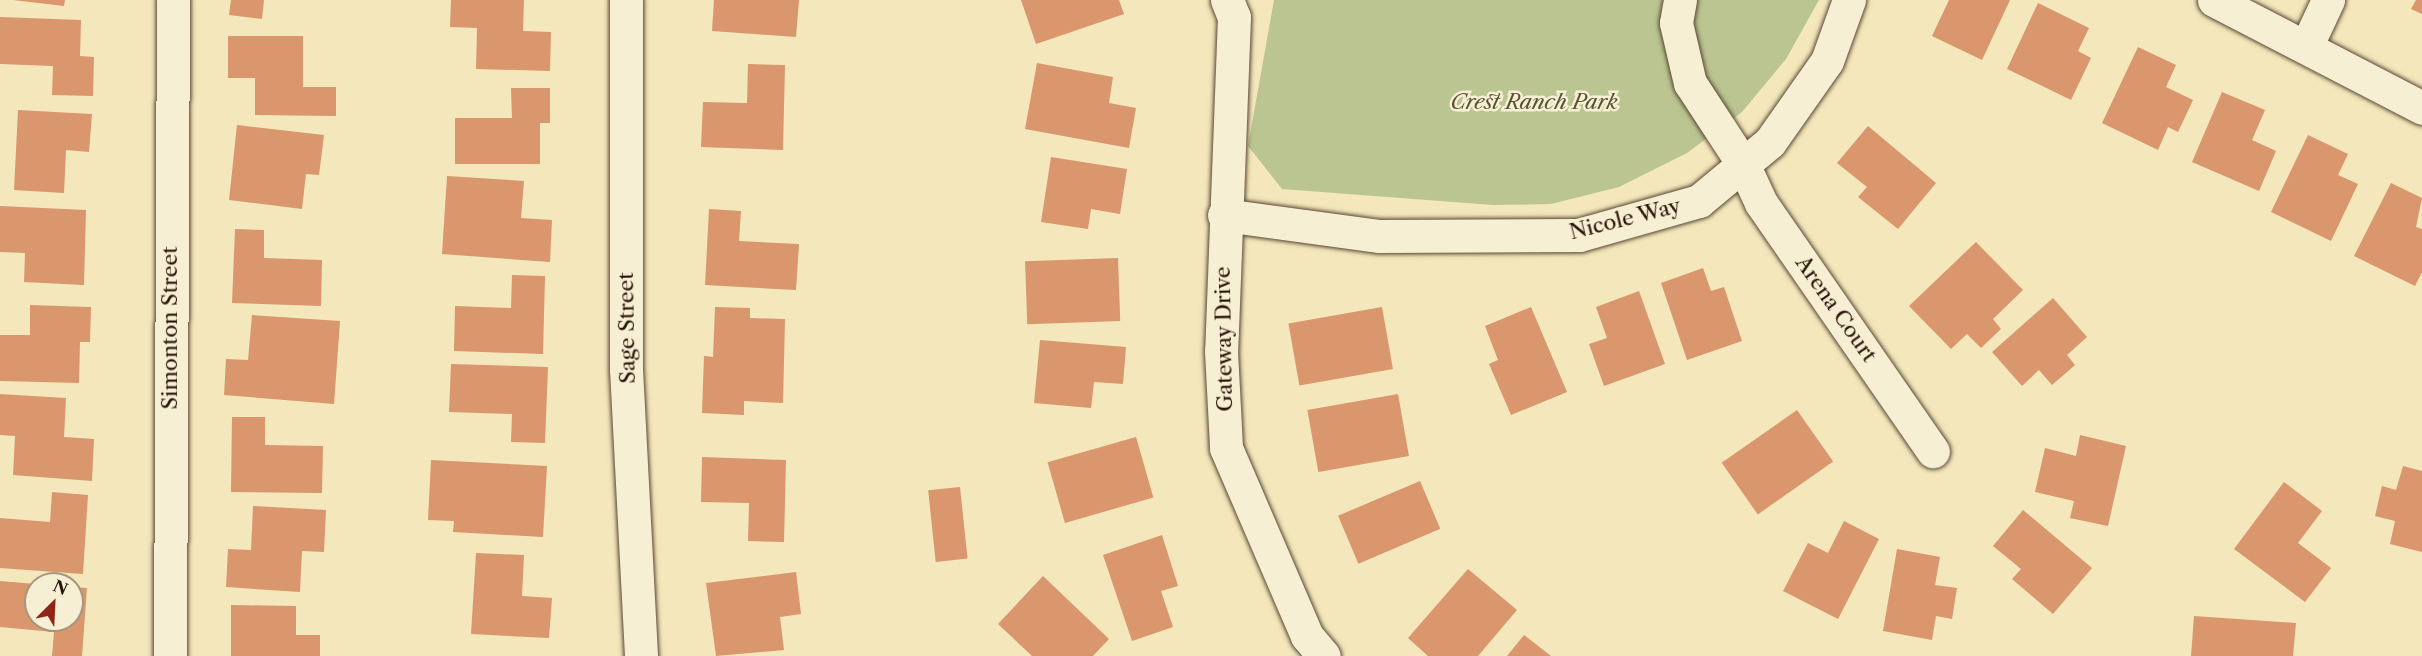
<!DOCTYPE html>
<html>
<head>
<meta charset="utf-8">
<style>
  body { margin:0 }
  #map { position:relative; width:2422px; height:656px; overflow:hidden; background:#f3e7bb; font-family:"Libre Caslon Text",serif }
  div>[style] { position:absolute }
  .green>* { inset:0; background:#bac591 }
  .building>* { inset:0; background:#da966c; transform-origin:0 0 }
  .roads { filter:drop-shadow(0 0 2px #5a4834) drop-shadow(0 0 2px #5a4834) }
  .minor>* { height:33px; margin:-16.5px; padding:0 16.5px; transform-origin:16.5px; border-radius:16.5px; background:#f7efd3 }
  span { translate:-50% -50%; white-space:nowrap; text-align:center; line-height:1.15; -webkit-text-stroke:5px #f7efd3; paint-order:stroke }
  .park-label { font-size:21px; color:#5a5137; font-style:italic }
  .street-label { font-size:21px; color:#271307 }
  .north { position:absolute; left:24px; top:572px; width:60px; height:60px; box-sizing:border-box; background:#f7efd3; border:2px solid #a49781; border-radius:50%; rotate:24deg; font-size:16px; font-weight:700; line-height:24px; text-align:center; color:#271307 }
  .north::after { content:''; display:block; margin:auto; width:21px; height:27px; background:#8f2418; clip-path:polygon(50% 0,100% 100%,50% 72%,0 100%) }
</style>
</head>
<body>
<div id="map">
  <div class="green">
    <div style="clip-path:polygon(1274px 0,1819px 0,1786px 59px,1742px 112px,1687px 153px,1619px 187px,1551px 204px,1493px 205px,1282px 189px,1248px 146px)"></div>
  </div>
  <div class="building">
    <div style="clip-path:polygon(13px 0,65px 0,64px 6px)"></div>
    <div style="clip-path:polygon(231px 0,264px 0,262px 19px,229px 15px)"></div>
    <div style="clip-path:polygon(451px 0,524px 0,523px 31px,551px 32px,550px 71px,476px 69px,477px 28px,450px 27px)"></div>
    <div style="clip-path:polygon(714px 0,799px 0,796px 37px,712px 31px)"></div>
    <div style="clip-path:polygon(1021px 0,1119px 0,1124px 14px,1036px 44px)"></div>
    <div style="clip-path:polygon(1949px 0,2010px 0,1982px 60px,1932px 36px)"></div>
    <div style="clip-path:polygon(2416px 0,2422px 0,2422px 14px,2411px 9px)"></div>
    <div style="clip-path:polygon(2038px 3px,2089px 28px,2078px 51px,2091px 58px,2071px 100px,2007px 69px)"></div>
    <div style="clip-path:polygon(0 17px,81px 20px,80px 56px,94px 57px,93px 96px,52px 95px,53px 66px,0 64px)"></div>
    <div style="clip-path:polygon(228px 36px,303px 36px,303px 87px,336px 87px,336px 116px,255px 115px,255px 78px,228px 78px)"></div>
    <div style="clip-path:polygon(2138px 47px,2176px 65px,2166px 87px,2193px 100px,2178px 132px,2168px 127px,2158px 150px,2102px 123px)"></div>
    <div style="clip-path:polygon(1037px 63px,1113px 77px,1109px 103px,1136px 108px,1129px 148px,1025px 129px)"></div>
    <div style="clip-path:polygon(748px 64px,785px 65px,783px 150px,701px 147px,703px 102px,747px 103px)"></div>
    <div style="clip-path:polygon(511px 88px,550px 88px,550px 123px,540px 123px,540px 164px,455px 164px,455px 118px,512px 118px)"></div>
    <div style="clip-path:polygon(2222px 92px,2265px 110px,2252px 140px,2276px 151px,2259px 191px,2192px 162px)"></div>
    <div style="clip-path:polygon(18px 110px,92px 114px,89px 152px,66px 150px,64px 193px,14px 190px)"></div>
    <div style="clip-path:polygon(237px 125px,324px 135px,319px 175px,306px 174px,302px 209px,229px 200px)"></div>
    <div style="clip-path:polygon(1868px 126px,1936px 183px,1898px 229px,1858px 197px,1867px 187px,1837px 163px)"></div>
    <div style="clip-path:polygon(2308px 135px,2348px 154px,2338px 175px,2358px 184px,2331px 241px,2271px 212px)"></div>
    <div style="clip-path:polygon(1051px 157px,1127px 169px,1120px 214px,1091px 209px,1088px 229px,1041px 222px)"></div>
    <div style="clip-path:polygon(447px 176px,524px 181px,521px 218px,552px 220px,550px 262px,442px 254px)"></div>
    <div style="clip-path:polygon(2391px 183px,2422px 198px,2416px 227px,2422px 229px,2422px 272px,2415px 286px,2354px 256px)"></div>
    <div style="clip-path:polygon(0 206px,86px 210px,84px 285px,24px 282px,25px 253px,0 252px)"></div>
    <div style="clip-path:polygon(709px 209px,741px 211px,739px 241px,799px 244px,796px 290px,705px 285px)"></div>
    <div style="clip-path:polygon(235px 229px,264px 230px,264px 258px,322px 260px,321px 306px,232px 303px)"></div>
    <div style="clip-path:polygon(1976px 242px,2023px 290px,1993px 319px,2001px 329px,1981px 348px,1967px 334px,1951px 349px,1909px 306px)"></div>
    <div style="left:1118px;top:258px;width:63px;height:93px;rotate:88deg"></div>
    <div style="clip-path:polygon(1703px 268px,1711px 291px,1724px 287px,1742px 341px,1687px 360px,1661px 283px)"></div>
    <div style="clip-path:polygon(512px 275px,545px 276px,543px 354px,454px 351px,455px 306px,511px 308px)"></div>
    <div style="clip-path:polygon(1639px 291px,1665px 364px,1604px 386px,1589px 344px,1607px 338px,1596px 307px)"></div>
    <div style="clip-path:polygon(2053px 298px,2087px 337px,2067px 355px,2075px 365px,2052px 385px,2039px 370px,2022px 386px,1992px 352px)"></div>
    <div style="clip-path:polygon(30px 305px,91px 307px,90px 342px,80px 342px,79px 383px,0 381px,0 335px,30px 335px)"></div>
    <div style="clip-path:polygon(715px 307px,750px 308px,750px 318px,785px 319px,783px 403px,744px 401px,744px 415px,702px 413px,704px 356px,713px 357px)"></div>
    <div style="left:1382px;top:307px;width:63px;height:95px;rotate:80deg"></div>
    <div style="clip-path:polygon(1531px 307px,1567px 392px,1511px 415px,1489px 364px,1498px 360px,1485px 326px)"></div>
    <div style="clip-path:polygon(252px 315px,340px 321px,334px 404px,224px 395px,226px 359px,248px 360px)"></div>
    <div style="clip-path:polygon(1040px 340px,1126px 347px,1123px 384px,1094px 382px,1091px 408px,1034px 403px)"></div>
    <div style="clip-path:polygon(451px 364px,548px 367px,545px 443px,511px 442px,512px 414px,449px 412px)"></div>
    <div style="clip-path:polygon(0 394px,66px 398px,64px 437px,94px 439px,92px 481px,13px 475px,15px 436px,0 435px)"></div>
    <div style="left:1398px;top:394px;width:63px;height:92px;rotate:80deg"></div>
    <div style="left:1797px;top:410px;width:63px;height:92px;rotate:55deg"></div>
    <div style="clip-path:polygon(232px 417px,265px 417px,265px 445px,323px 446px,322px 493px,231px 492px)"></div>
    <div style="clip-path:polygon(2080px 435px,2126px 446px,2108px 526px,2070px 518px,2074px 501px,2035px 492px,2045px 448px,2076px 456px)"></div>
    <div style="left:1136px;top:437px;width:63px;height:92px;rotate:74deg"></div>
    <div style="clip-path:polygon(702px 457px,786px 460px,784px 542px,748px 541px,749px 503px,701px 502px)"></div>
    <div style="clip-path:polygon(431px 460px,547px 466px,543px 537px,453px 532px,454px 521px,428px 520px)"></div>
    <div style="clip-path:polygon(2403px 466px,2422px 471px,2422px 552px,2390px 544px,2395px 521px,2375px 516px,2382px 486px,2396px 490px)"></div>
    <div style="left:1420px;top:481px;width:52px;height:89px;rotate:67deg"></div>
    <div style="clip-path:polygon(2284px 482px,2322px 511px,2298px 543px,2331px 568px,2305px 602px,2234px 549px)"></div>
    <div style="left:960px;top:487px;width:72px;height:32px;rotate:84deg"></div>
    <div style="clip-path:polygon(52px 492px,88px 495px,83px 574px,0 568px,0 518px,50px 522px)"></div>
    <div style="clip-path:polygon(253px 506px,326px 510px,324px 552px,302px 551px,300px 592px,226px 587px,228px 549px,251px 550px)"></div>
    <div style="clip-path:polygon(2023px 510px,2092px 568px,2053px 614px,2012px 579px,2021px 569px,1993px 546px)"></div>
    <div style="clip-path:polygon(1844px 521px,1879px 539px,1838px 619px,1783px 591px,1808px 543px,1828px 553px)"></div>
    <div style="clip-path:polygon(1162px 535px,1178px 586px,1161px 591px,1173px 627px,1132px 641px,1103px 555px)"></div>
    <div style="clip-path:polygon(1897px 549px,1940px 557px,1935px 585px,1957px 588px,1952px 619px,1936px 616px,1932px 640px,1883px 631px)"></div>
    <div style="clip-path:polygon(476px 553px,524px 555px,522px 596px,552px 598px,549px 638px,471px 634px)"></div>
    <div style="clip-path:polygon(1468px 569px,1517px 610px,1478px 656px,1428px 656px,1408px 638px)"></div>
    <div style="clip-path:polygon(796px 572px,801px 614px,780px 617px,784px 650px,716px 656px,706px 583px)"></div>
    <div style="clip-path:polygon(1043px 576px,1109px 639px,1093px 656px,1032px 656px,998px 624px)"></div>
    <div style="clip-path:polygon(0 581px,36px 584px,36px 620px,72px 620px,72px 587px,87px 588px,82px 656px,52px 656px,54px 632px,0 627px)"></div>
    <div style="clip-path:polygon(231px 605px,296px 606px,296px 635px,320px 635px,320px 656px,231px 656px)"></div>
    <div style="clip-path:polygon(2194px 616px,2296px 623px,2293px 656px,2191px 656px)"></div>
    <div style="clip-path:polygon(1524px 635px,1551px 656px,1507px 656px)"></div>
  </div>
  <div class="roads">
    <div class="minor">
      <div style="left:626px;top:0;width:369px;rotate:90deg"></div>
      <div style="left:626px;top:369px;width:287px;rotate:87deg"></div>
      <div style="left:1227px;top:0;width:18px;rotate:68deg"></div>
      <div style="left:1234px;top:17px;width:334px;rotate:92.2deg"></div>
      <div style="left:1221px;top:351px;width:97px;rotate:87deg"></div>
      <div style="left:1226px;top:448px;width:205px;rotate:66.7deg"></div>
      <div style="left:1307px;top:636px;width:26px;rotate:50deg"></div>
      <div style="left:1680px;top:0;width:23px;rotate:100deg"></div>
      <div style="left:1676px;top:23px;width:62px;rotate:76.9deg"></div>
      <div style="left:1690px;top:83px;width:97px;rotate:56.8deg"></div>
      <div style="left:1743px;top:164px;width:43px;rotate:65.2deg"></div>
      <div style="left:1761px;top:203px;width:302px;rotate:55.3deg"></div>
      <div style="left:2214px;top:0;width:234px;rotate:27.4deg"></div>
      <div style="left:2307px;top:45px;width:50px;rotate:-65deg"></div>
      <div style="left:1224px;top:215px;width:157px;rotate:7.7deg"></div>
      <div style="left:1380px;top:236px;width:199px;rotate:-0.3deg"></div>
      <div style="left:1579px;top:235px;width:125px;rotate:-15.8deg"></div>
      <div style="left:1699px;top:201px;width:92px;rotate:-39.7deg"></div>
      <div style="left:1770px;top:142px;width:99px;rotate:-54.9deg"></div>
      <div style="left:1827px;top:61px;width:65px;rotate:-70.2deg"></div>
      <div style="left:170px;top:656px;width:656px;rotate:-89.74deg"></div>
    </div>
  </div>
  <div class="park-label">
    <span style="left:1534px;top:102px">Crest Ranch Park</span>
  </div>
  <div class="street-label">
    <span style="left:1625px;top:219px;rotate:-14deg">Nicole Way</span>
    <span style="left:1836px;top:309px;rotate:55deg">Arena Court</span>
    <span style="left:170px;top:328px;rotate:-90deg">Simonton Street</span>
    <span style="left:627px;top:328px;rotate:-91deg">Sage Street</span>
    <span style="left:1224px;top:339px;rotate:-91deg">Gateway Drive</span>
  </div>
  <div class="north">N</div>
</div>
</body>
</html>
